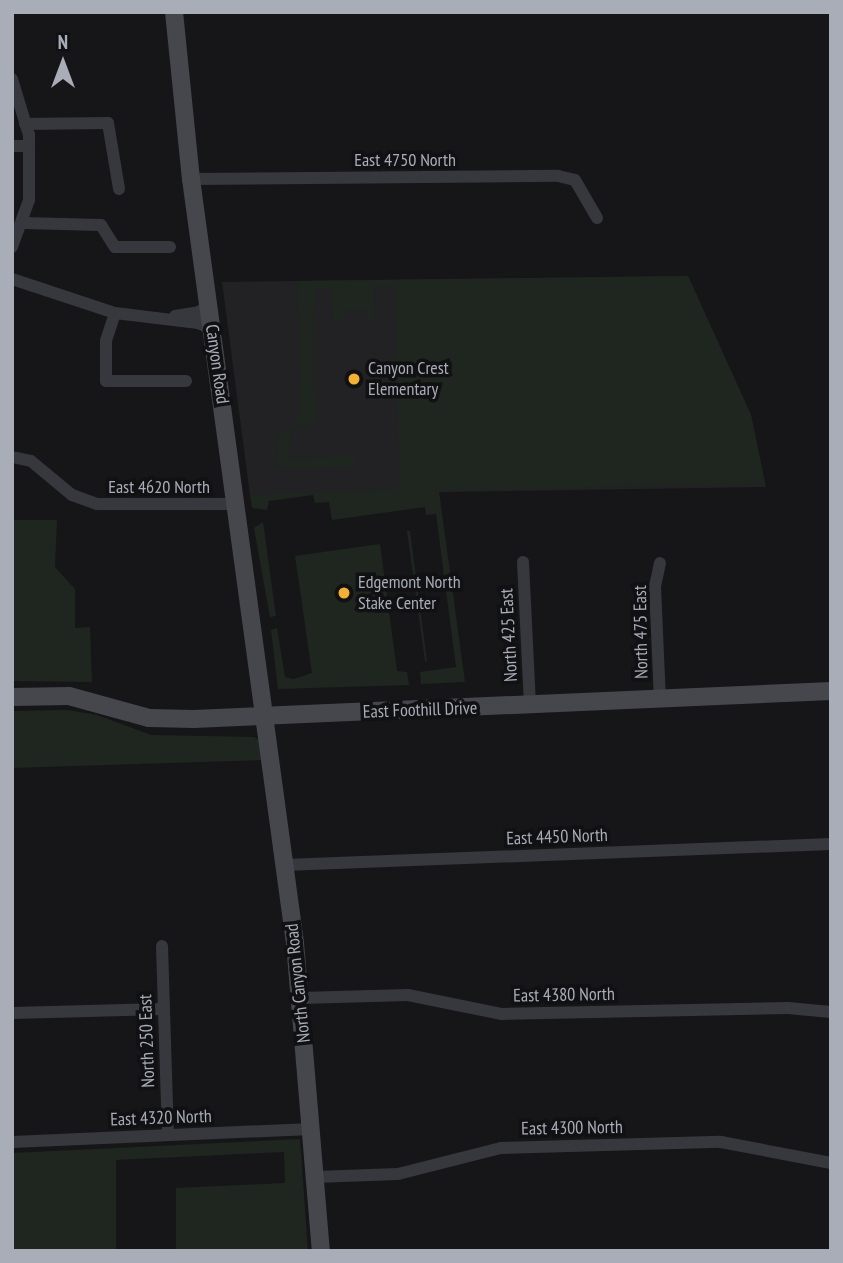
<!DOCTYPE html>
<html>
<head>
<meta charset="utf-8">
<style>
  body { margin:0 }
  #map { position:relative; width:843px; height:1263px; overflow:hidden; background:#161618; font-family:"PT Sans Narrow",sans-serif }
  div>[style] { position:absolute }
  .built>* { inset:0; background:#222225 }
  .green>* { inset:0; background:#1e261f }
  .street>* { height:12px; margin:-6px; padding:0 6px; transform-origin:6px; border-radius:6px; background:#37383d }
  .secondary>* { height:18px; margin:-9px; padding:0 9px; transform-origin:9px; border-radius:9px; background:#45474d }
  .dots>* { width:19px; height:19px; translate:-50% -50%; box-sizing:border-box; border:4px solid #111113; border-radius:50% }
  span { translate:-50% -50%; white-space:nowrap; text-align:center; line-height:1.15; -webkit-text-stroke:7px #111113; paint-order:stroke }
  .street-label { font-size:18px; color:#a8adb8 }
  .poi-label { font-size:18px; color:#a8adb8 }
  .left { translate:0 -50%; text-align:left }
  .frame { position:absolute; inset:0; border:14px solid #a8adb8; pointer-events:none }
  .north { position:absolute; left:28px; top:28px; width:70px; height:70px; -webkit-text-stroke:5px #111113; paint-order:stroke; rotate:0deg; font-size:19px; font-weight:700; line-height:28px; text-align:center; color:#a8adb8 }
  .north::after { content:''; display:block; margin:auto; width:24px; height:32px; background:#a8adb8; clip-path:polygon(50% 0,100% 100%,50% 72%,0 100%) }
</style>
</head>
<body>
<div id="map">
  <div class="built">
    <div style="clip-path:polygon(688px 276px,751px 415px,766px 487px,250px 495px,222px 282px)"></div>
  </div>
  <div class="green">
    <div style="clip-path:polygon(688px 276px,751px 415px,765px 483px,439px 491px,465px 682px,421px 684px,420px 672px,456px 667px,436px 514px,426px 515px,425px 507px,332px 520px,329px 502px,315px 503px,313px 495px,269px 501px,267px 510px,252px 508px,250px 495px,399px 489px,395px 286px,374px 286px,375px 320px,367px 320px,367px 310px,343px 310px,343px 322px,333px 323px,332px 289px,315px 289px,312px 372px,317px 423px,291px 428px,289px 459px,355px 455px,355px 466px,282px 469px,278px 462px,277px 435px,295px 424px,301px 412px,297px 281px)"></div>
    <div style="clip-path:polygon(12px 520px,57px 520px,55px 567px,75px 589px,75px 628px,90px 627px,92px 682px,12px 681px)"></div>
    <div style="clip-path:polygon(263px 522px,276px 616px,270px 617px,254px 528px)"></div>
    <div style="clip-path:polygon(407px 531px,410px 531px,427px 661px,425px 661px)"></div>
    <div style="clip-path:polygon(380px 544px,397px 671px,407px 672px,409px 685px,278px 689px,271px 630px,277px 628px,285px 677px,294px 679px,312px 673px,295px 556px)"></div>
    <div style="clip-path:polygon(68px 710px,97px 715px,151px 735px,254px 737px,261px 741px,262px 760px,12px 768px,12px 711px)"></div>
    <div style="clip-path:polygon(300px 1139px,308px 1251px,176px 1251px,176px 1188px,285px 1183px,284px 1152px,116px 1160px,116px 1251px,12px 1251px,12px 1153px)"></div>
  </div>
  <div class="street">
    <div style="left:12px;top:79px;width:59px;rotate:73.1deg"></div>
    <div style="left:29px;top:135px;width:65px;rotate:90deg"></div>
    <div style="left:29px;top:200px;width:50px;rotate:109.9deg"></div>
    <div style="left:25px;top:124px;width:83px;rotate:-0.7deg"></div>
    <div style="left:108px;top:123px;width:67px;rotate:80.5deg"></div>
    <div style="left:12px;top:146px;width:17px"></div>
    <div style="left:191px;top:179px;width:367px;rotate:-0.5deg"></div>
    <div style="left:558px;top:176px;width:17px;rotate:13deg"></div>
    <div style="left:575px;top:180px;width:44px;rotate:59.9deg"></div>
    <div style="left:24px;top:223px;width:77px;rotate:1.5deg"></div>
    <div style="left:101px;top:225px;width:26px;rotate:58deg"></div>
    <div style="left:115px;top:247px;width:55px"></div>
    <div style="left:12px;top:279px;width:108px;rotate:18.3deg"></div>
    <div style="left:115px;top:313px;width:84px;rotate:6.9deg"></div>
    <div style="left:198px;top:323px;width:15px;rotate:23deg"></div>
    <div style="left:115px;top:313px;width:29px;rotate:108deg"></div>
    <div style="left:106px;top:341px;width:40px;rotate:90deg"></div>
    <div style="left:106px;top:381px;width:80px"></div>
    <div style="left:175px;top:316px;width:24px;rotate:-9deg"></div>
    <div style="left:199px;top:312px;width:12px;rotate:-35deg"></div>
    <div style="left:12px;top:457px;width:19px;rotate:12deg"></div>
    <div style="left:31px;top:461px;width:53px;rotate:39.7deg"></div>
    <div style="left:72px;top:495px;width:27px;rotate:20deg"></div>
    <div style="left:97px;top:504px;width:139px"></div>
    <div style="left:523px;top:562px;width:144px;rotate:87.2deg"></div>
    <div style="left:660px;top:563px;width:24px;rotate:102deg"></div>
    <div style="left:655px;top:586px;width:113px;rotate:87.5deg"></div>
    <div style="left:285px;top:865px;width:546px;rotate:-2.2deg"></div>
    <div style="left:162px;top:946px;width:189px;rotate:88.2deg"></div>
    <div style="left:300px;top:998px;width:108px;rotate:-1.6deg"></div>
    <div style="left:408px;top:995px;width:95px;rotate:11.5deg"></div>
    <div style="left:501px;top:1014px;width:287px;rotate:-1.2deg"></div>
    <div style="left:788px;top:1008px;width:43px;rotate:5.3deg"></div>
    <div style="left:12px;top:1013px;width:150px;rotate:-1.5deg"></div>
    <div style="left:12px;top:1142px;width:300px;rotate:-2.5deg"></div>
    <div style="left:315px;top:1177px;width:83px;rotate:-2.1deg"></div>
    <div style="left:398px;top:1174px;width:106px;rotate:-14.2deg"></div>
    <div style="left:501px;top:1148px;width:220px;rotate:-1.6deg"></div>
    <div style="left:721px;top:1142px;width:112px;rotate:10.8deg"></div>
  </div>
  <div class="secondary">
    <div style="left:174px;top:12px;width:168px;rotate:84.2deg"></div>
    <div style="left:191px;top:179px;width:771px;rotate:82.25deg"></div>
    <div style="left:295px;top:943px;width:309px;rotate:85.2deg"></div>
    <div style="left:12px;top:697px;width:57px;rotate:-1deg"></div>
    <div style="left:69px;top:696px;width:83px;rotate:15.4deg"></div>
    <div style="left:149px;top:718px;width:45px;rotate:1.3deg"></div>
    <div style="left:194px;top:719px;width:638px;rotate:-2.52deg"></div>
  </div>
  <div class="dots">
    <div style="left:354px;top:379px;background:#f2b134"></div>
    <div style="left:344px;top:593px;background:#f2b134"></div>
  </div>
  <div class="street-label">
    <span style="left:405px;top:160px">East 4750 North</span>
    <span style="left:217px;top:364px;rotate:82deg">Canyon Road</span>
    <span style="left:159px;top:487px">East 4620 North</span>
    <span style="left:641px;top:632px;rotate:-91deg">North 475 East</span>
    <span style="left:509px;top:635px;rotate:-93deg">North 425 East</span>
    <span style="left:420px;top:710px;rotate:-2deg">East Foothill Drive</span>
    <span style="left:557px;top:837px;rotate:-2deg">East 4450 North</span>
    <span style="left:298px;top:983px;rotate:-96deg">North Canyon Road</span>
    <span style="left:564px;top:995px;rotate:-1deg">East 4380 North</span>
    <span style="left:147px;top:1041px;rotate:-92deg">North 250 East</span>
    <span style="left:161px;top:1118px;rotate:-2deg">East 4320 North</span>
    <span style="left:572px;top:1128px;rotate:-1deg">East 4300 North</span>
  </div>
  <div class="poi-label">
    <span class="left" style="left:368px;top:379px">Canyon Crest<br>Elementary</span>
    <span class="left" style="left:358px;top:593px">Edgemont North<br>Stake Center</span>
  </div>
  <div class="frame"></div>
  <div class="north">N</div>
</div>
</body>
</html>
